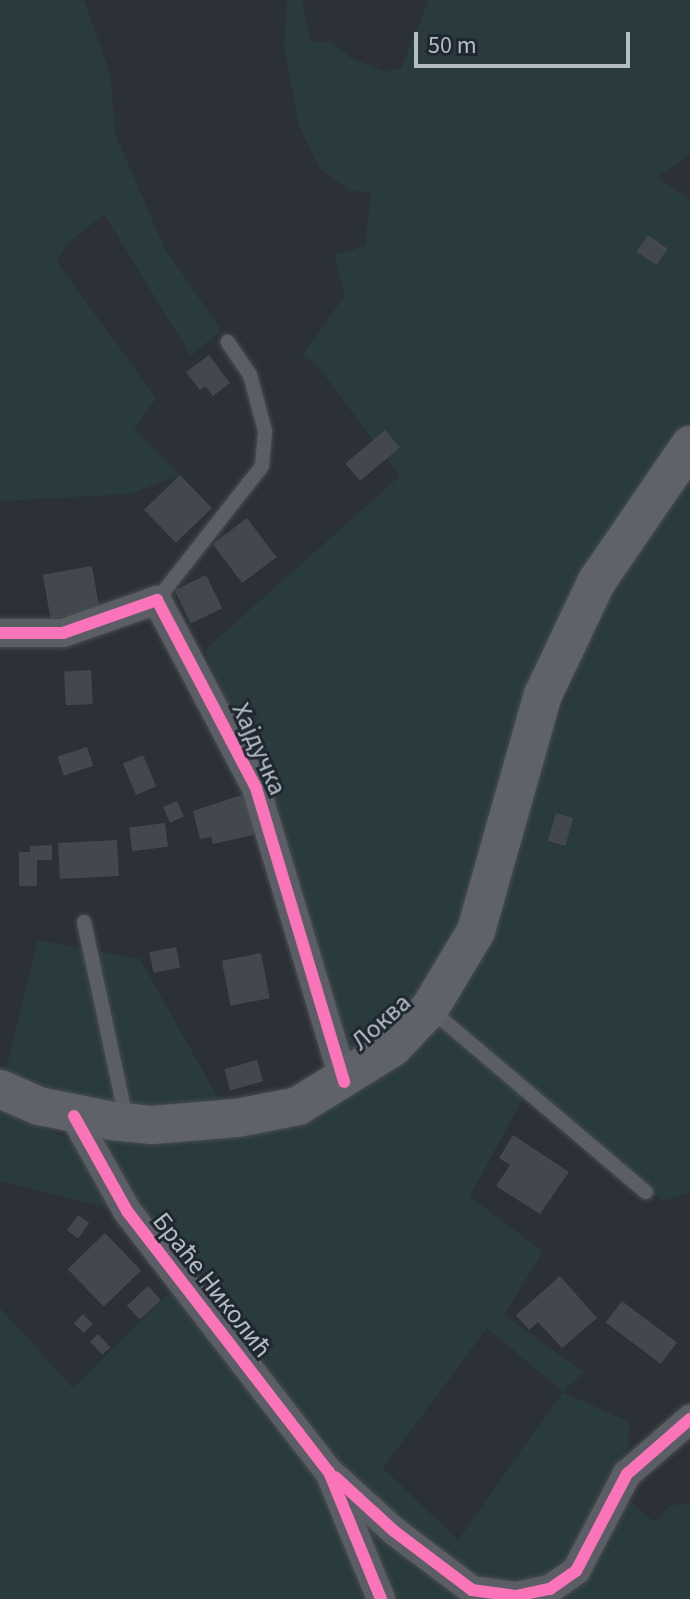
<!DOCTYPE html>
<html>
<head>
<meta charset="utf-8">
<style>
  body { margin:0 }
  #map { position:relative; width:690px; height:1599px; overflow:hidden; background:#2b3137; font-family:"Source Sans 3",sans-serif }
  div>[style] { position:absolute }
  .green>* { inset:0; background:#293b3d }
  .building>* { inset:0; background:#43484e; transform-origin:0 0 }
  .roads { filter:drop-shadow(0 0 2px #494d52) drop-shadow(0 0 2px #494d52) }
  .service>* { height:14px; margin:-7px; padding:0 7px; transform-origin:7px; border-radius:7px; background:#5b5f65 }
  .minor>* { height:28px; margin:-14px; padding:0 14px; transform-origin:14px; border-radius:14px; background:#5b5f65 }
  .secondary>* { height:38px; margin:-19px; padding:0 19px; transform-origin:19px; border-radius:19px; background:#5f6369 }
  .cycleway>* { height:12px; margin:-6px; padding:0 6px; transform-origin:6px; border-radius:6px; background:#fb73b8 }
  span { translate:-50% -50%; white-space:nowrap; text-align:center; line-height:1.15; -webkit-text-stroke:6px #1f2731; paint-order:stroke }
  .street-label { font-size:26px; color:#b6bdc7 }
  .scale { position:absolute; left:414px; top:32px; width:216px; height:36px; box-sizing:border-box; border:4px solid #b6bdc7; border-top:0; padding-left:10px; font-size:24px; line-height:28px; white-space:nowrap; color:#b6bdc7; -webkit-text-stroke:6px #1f2731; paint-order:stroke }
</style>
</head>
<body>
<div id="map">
  <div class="green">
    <div style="clip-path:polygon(0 0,84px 0,111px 77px,115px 134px,165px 249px,221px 330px,191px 356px,104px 214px,66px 245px,57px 262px,156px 398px,134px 429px,180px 475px,130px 494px,0 501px)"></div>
    <div style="clip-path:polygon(287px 0,302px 0,311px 42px,332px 42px,351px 58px,384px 72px,401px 68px,429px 0,690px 0,690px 155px,657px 177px,690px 199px,690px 424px,672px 447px,462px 922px,403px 1016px,351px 1059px,265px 789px,205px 650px,400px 476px,317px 365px,302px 356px,345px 295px,334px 255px,365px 246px,371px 192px,350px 191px,320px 169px,298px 123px,284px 44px)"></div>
    <div style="clip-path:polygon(evenodd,690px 475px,690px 1192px,663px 1201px,523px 1098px,470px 1196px,543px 1252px,504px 1315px,584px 1372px,563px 1392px,629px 1422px,627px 1499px,654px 1522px,671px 1505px,690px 1503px,690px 1599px,0 1599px,0 1308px,73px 1388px,172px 1290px,109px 1208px,0 1181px,0 1110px,68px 1139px,267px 1128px,436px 1024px,517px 1092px,448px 1013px,488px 945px,517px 864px,543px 759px,600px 612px,638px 547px,690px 475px,487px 1328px,563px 1392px,458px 1540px,383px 1468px,487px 1328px)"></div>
    <div style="clip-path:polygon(38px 940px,140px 959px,218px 1098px,177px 1107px,109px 1105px,5px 1074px)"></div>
  </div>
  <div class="building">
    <div style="left:648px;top:235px;width:24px;height:20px;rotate:35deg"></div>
    <div style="clip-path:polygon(209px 355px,230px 383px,213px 396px,205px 386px,200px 390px,186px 372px)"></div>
    <div style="left:385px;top:430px;width:23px;height:52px;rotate:50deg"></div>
    <div style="left:180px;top:475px;width:46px;height:50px;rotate:46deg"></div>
    <div style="left:247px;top:518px;width:49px;height:43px;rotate:53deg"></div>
    <div style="left:92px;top:566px;width:45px;height:50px;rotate:80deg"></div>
    <div style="left:206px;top:575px;width:37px;height:35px;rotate:64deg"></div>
    <div style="left:91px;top:670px;width:34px;height:27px;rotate:87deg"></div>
    <div style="left:87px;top:747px;width:20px;height:31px;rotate:72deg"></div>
    <div style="left:143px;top:755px;width:34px;height:22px;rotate:67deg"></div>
    <div style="clip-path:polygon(248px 793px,258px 834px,213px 844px,211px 837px,200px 839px,193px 811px)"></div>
    <div style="left:177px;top:801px;width:17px;height:15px;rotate:66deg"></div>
    <div style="left:556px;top:813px;width:18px;height:29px;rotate:16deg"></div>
    <div style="left:165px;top:823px;width:24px;height:36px;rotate:83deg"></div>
    <div style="left:117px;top:840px;width:36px;height:59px;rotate:87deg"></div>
    <div style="clip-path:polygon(52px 845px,52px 860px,37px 860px,37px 886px,19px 886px,19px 852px,30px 852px,30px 846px)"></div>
    <div style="left:176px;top:947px;width:21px;height:27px;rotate:79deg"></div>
    <div style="left:261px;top:953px;width:46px;height:40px;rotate:79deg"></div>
    <div style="left:257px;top:1060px;width:22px;height:34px;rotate:74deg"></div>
    <div style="clip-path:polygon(513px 1135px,569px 1172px,540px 1214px,496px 1186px,510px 1165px,499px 1158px)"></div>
    <div style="left:78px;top:1215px;width:14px;height:19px;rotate:36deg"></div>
    <div style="left:105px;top:1233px;width:52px;height:52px;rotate:46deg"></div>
    <div style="clip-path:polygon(560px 1276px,597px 1318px,562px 1348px,538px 1322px,529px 1330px,516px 1315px)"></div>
    <div style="left:148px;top:1286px;width:19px;height:29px;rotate:47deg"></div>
    <div style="left:622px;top:1301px;width:69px;height:27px;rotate:37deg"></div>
    <div style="left:83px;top:1314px;width:14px;height:13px;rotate:45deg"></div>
    <div style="left:98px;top:1334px;width:18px;height:11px;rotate:47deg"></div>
  </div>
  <div class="roads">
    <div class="service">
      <div style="left:157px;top:600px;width:170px;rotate:-51.9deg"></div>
      <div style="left:262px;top:466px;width:35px;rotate:-85deg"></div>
      <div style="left:265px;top:431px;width:58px;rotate:-105deg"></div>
      <div style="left:250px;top:375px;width:40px;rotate:-124deg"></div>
      <div style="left:84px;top:922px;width:200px;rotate:77.9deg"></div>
      <div style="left:430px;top:1009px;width:283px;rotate:40.3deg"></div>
    </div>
    <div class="minor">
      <div style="left:0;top:633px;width:63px"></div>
      <div style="left:63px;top:633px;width:100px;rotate:-19.3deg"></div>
      <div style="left:157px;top:600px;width:212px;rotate:62.2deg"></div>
      <div style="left:256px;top:788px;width:307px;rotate:73.3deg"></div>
      <div style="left:74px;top:1116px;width:109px;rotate:60.8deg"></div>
      <div style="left:127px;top:1211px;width:330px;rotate:52.3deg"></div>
      <div style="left:329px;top:1472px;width:137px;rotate:67.7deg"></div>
      <div style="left:336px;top:1478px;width:79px;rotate:42.4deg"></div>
      <div style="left:394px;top:1531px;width:98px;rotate:37.1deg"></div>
      <div style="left:472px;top:1590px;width:44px;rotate:7.8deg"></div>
      <div style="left:516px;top:1596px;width:35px;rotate:-12deg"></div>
      <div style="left:550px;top:1589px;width:32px;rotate:-35deg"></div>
      <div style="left:576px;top:1571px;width:110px;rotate:-62.3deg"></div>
      <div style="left:627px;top:1474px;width:84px;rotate:-41.1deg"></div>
    </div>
    <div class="secondary">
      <div style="left:0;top:1089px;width:43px;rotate:23.6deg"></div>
      <div style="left:39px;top:1106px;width:76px;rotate:11.5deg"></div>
      <div style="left:113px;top:1121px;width:39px;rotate:6deg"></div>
      <div style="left:152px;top:1125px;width:85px;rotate:-4.7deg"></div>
      <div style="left:237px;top:1118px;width:62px;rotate:-11.1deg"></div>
      <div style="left:298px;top:1106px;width:112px;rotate:-31.8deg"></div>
      <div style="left:393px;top:1047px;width:54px;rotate:-46.5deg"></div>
      <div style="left:430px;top:1008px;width:90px;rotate:-59.1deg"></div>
      <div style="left:476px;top:931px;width:245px;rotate:-74.2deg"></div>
      <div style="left:543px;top:695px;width:126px;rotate:-64.7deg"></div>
      <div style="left:597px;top:581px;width:165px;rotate:-55.6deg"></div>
    </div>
  </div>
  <div class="cycleway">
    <div style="left:0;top:633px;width:63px"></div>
    <div style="left:63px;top:633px;width:100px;rotate:-19.3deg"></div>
    <div style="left:157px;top:600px;width:212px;rotate:62.2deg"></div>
    <div style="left:256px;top:788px;width:307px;rotate:73.3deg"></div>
    <div style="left:74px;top:1116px;width:109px;rotate:60.8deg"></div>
    <div style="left:127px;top:1211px;width:330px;rotate:52.3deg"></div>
    <div style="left:329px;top:1472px;width:137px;rotate:67.7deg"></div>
    <div style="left:335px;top:1477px;width:80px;rotate:42.5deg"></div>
    <div style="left:394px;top:1531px;width:98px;rotate:37.1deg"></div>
    <div style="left:472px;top:1590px;width:44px;rotate:7.8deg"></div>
    <div style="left:516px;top:1596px;width:35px;rotate:-12deg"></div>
    <div style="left:550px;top:1589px;width:32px;rotate:-35deg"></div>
    <div style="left:576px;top:1571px;width:110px;rotate:-62.3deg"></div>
    <div style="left:627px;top:1474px;width:84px;rotate:-41.1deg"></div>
  </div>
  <div class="street-label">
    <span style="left:259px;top:749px;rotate:66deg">Хајдучка</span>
    <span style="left:381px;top:1022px;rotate:-42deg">Локва</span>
    <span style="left:212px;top:1285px;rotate:52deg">Браће Николић</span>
  </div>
  <div class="scale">50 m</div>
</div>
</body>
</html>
